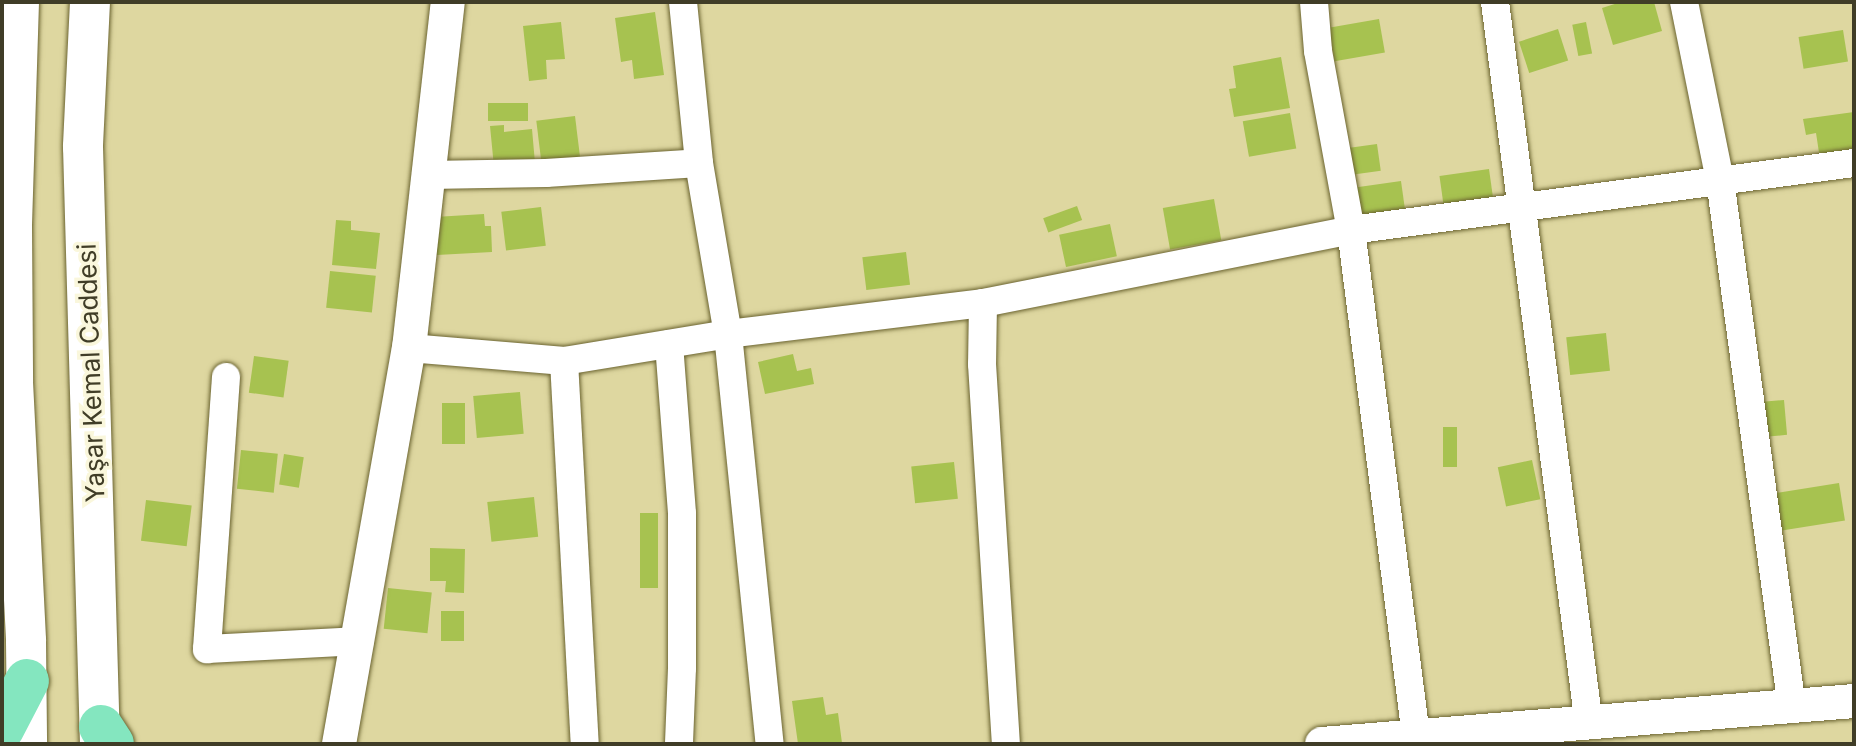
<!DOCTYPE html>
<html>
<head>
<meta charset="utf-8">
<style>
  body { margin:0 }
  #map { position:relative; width:1856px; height:746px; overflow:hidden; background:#ded7a0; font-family:Inter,sans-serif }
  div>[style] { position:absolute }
  .building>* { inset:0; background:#a7c250; transform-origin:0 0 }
  .roads { filter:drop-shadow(0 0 2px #6b6430) drop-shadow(0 0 2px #6b6430) }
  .minor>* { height:28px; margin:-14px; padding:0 14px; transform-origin:14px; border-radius:14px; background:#fff }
  .tertiary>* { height:34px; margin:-17px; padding:0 17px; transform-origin:17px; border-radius:17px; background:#fff }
  .secondary>* { height:40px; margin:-20px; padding:0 20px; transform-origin:20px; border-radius:20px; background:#fff }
  .primary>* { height:44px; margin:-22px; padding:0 22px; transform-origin:22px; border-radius:22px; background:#84e6bf }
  span { translate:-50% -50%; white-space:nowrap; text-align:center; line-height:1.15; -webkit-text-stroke:7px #faf7dc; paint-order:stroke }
  .street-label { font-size:26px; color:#403d27 }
  .frame { position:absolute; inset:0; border:4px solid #403d27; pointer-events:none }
</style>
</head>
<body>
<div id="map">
  <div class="building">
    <div style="clip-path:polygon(1621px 2px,1654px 2px,1662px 31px,1613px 45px,1602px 8px)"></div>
    <div style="clip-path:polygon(655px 12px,664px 75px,634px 79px,632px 60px,621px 62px,615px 18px)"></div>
    <div style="left:1379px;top:19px;width:34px;height:51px;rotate:80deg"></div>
    <div style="clip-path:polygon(561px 22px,565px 59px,546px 60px,547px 79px,529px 81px,523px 26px)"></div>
    <div style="left:1586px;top:22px;width:32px;height:14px;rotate:79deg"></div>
    <div style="left:1558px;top:29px;width:33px;height:41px;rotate:72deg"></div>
    <div style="left:1843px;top:30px;width:32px;height:45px;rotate:81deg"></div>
    <div style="clip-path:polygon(1281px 57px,1290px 108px,1234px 117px,1229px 89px,1236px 88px,1233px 66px)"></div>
    <div style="left:528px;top:103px;width:18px;height:40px;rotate:90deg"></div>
    <div style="clip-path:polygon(1854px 112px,1854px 154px,1820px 159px,1816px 133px,1806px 135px,1803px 119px)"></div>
    <div style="left:1290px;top:113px;width:36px;height:48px;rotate:80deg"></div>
    <div style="left:575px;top:116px;width:42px;height:39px;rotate:83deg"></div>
    <div style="clip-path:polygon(504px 125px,504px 132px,532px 129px,535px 163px,494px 167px,490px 126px)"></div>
    <div style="left:1377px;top:144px;width:27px;height:31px;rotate:82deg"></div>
    <div style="left:1489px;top:169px;width:34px;height:50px;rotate:82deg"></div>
    <div style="left:1401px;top:181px;width:34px;height:48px;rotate:82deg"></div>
    <div style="left:1214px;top:199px;width:42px;height:52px;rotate:80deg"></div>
    <div style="left:1077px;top:206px;width:15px;height:36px;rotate:70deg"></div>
    <div style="left:541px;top:207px;width:39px;height:40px;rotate:83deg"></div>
    <div style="clip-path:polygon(484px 214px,485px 226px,491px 226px,492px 252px,437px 255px,435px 217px)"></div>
    <div style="clip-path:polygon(336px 220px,351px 221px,351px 230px,380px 233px,376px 269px,332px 265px)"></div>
    <div style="left:1110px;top:224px;width:33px;height:52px;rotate:78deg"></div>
    <div style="left:906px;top:252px;width:33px;height:44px;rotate:83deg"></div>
    <div style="left:330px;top:271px;width:46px;height:37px;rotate:6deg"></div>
    <div style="left:1606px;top:333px;width:38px;height:40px;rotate:84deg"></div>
    <div style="clip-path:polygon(793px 354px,797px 371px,811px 368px,814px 384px,765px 394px,758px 362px)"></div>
    <div style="left:254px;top:356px;width:35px;height:37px;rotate:8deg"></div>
    <div style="left:520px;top:392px;width:42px;height:47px;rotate:85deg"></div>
    <div style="left:1784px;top:400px;width:35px;height:24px;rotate:85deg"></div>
    <div style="left:442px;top:403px;width:23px;height:41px"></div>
    <div style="left:1443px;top:427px;width:14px;height:40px"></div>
    <div style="left:241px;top:450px;width:37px;height:39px;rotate:6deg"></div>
    <div style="left:284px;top:454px;width:20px;height:31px;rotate:9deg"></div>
    <div style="left:1532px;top:460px;width:40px;height:35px;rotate:78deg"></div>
    <div style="left:954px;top:462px;width:37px;height:43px;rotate:84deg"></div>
    <div style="left:1839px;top:483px;width:38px;height:67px;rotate:81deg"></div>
    <div style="left:534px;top:497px;width:40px;height:47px;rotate:84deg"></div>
    <div style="left:146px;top:500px;width:46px;height:41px;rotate:7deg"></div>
    <div style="left:640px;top:513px;width:18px;height:75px"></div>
    <div style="clip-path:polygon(430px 548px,465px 549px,464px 593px,445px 592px,446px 581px,430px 581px)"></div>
    <div style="left:388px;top:588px;width:44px;height:41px;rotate:6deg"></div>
    <div style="left:441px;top:611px;width:23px;height:30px"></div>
    <div style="clip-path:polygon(823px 697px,826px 715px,838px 713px,842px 743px,798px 744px,792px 701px)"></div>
  </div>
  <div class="roads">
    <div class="minor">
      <div style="left:683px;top:2px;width:162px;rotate:84.3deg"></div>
      <div style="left:699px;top:163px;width:173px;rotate:80.4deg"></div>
      <div style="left:728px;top:334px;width:412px;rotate:84.2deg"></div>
      <div style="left:1314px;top:2px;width:49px;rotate:85.3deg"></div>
      <div style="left:1318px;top:51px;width:182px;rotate:79.6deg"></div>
      <div style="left:1351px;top:230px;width:510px;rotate:82.68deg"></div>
      <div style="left:1495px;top:2px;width:729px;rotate:82.59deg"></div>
      <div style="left:1684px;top:2px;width:182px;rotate:78.6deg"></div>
      <div style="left:1720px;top:180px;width:533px;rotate:82.23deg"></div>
      <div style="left:428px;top:175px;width:118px;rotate:-1deg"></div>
      <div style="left:546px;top:173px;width:153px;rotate:-3.7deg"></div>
      <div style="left:983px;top:303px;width:61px;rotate:90.9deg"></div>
      <div style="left:982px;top:364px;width:381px;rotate:86.4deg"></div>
      <div style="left:669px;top:344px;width:170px;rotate:85.6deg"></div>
      <div style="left:682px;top:514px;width:154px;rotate:90deg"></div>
      <div style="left:682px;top:668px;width:76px;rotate:92.3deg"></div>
      <div style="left:409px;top:348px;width:156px;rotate:4.8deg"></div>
      <div style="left:564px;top:361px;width:166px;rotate:-9.3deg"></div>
      <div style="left:728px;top:334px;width:257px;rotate:-6.9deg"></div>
      <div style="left:983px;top:303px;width:375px;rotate:-11.2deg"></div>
      <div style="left:1351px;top:230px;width:507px;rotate:-7.59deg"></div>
      <div style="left:564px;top:361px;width:384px;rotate:86.9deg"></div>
      <div style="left:226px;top:377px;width:273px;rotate:94deg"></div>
      <div style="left:207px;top:649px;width:153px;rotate:-3deg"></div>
    </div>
    <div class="tertiary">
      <div style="left:339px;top:744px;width:402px;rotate:-80deg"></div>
      <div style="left:409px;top:348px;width:348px;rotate:-83.6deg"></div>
      <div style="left:1322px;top:744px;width:534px;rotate:-4.62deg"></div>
    </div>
    <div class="secondary">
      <div style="left:19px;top:2px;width:225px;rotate:91.8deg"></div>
      <div style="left:12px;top:227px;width:155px;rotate:89.6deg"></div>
      <div style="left:13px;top:382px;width:259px;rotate:87.1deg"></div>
      <div style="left:26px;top:641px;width:103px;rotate:89.4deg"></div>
      <div style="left:90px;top:2px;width:145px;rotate:92.8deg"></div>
      <div style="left:83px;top:147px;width:597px;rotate:88.37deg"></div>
    </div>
    <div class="primary">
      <div style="left:101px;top:727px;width:20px;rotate:57deg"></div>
      <div style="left:2px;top:729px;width:54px;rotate:-62.5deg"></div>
    </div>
  </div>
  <div class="street-label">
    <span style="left:91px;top:373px;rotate:-92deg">Yaşar Kemal Caddesi</span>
  </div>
  <div class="frame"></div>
</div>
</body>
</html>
